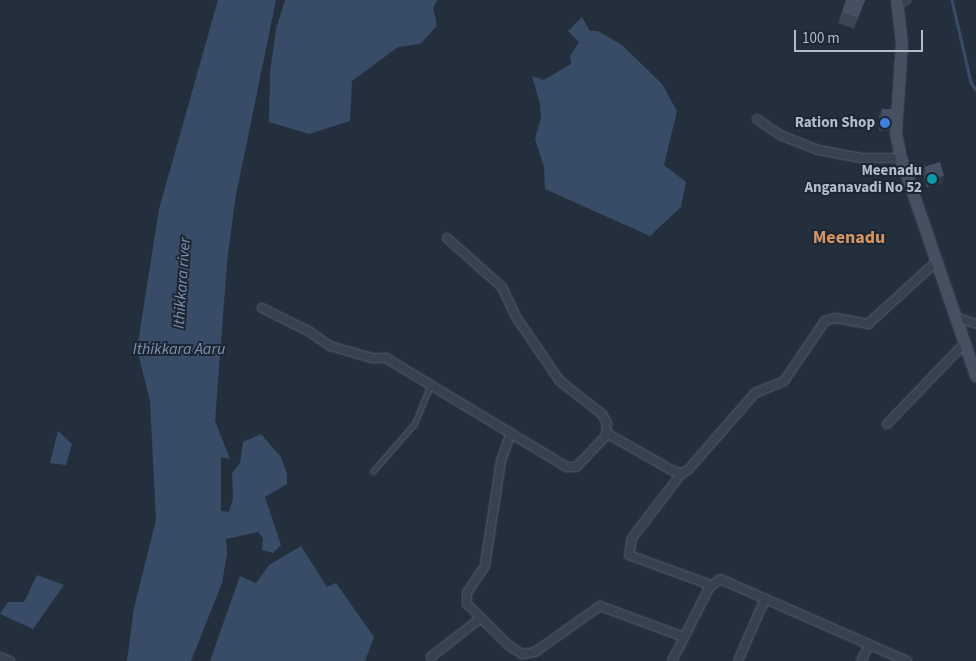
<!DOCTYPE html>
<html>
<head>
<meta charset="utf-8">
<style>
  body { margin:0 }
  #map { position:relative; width:976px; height:661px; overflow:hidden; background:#242f3e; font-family:"Source Sans 3",sans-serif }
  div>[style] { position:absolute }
  .water>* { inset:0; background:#394c67 }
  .stream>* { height:2.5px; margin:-1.25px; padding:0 1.25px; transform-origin:1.25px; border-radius:1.25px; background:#394c67 }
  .roads { filter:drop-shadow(0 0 1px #565f6c) drop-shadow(0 0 1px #565f6c) }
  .lane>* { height:4px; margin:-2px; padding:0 2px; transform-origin:2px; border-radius:2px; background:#38414e }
  .street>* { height:8px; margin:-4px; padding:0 4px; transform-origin:4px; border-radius:4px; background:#38414e }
  .secondary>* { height:10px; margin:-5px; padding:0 5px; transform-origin:5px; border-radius:5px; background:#465061 }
  .wall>* { inset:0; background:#3b4654 }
  .shaded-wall>* { inset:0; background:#303945 }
  .building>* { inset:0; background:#455162; transform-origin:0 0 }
  .dots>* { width:14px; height:14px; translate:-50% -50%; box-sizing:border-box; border:2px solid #1d2633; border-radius:50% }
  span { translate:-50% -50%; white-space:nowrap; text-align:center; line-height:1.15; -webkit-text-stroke:4px #1d2633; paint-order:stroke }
  .poi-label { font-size:15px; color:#b4bcc9; font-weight:700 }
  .right { translate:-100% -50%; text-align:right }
  .water-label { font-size:16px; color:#7c92b1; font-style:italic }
  .quarter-label { font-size:18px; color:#d59563; font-weight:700 }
  .scale { position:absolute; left:794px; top:30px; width:129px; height:22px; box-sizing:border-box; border:2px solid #b4bcc9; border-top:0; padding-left:6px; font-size:15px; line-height:18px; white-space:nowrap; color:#b4bcc9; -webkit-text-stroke:4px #1d2633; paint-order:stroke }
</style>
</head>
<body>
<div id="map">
  <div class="water">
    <div style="clip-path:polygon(218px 0,276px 0,235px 200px,227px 263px,215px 421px,230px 459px,221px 457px,221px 511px,229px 512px,233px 499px,232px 473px,240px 463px,243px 442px,261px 434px,281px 457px,287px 474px,287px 484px,265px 497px,281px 545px,273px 553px,262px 550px,263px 538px,258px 532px,226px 539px,227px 554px,222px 583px,191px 661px,127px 661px,134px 608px,156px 520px,150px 401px,137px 349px,159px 209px)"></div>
    <div style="clip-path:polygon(285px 0,437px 0,433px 8px,437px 26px,420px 44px,398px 47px,352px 81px,350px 121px,309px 134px,269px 122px,270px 72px,276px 29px)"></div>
    <div style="clip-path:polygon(582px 17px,590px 31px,598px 31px,622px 45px,662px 84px,677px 111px,664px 165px,686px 182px,681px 207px,650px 236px,545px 189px,544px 167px,535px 139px,541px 118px,540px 104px,532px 76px,544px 80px,571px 64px,570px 56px,579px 42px,568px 31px)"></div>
    <div style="clip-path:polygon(58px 431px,72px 444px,66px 465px,50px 463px)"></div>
    <div style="clip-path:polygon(301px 546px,327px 587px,336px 583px,374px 637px,365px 661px,210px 661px,240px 576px,256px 583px,269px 565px)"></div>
    <div style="clip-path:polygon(37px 575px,64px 585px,33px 629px,0 614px,8px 602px,24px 602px)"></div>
  </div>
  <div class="stream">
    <div style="left:952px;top:0;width:84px;rotate:77deg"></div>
    <div style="left:971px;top:82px;width:9px;rotate:58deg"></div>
  </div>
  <div class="roads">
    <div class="lane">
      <div style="left:373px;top:472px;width:64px;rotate:-48.8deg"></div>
      <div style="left:415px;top:424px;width:42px;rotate:-67.7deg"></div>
    </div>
    <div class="street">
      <div style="left:898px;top:4px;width:9px;rotate:-27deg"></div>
      <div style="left:757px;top:119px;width:28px;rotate:35deg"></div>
      <div style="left:780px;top:135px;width:41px;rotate:21.5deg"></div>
      <div style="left:818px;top:150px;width:44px;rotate:10.5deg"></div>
      <div style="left:861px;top:158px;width:40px"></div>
      <div style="left:447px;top:238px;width:74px;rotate:41.7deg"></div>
      <div style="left:502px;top:287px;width:33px;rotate:65deg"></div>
      <div style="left:516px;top:317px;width:78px;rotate:55.5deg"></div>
      <div style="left:560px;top:381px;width:53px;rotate:38.2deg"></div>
      <div style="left:602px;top:414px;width:10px;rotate:61deg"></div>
      <div style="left:607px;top:423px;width:11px;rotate:95deg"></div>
      <div style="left:262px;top:308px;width:54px;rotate:26.6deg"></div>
      <div style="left:310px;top:332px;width:24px;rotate:35deg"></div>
      <div style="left:330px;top:346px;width:44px;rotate:15.9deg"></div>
      <div style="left:372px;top:358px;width:14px"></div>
      <div style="left:386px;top:358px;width:211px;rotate:31.1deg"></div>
      <div style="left:567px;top:467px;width:9px"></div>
      <div style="left:576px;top:467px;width:46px;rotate:-45.9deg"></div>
      <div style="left:608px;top:434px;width:75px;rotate:29.6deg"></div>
      <div style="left:673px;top:471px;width:9px;rotate:13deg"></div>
      <div style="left:682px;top:473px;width:7px;rotate:-27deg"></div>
      <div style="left:688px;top:470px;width:102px;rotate:-49deg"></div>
      <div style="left:755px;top:393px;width:31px;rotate:-22deg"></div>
      <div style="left:784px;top:381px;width:73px;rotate:-55.7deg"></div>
      <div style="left:825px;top:321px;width:10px;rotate:-17deg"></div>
      <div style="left:835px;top:318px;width:34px;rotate:10deg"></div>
      <div style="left:868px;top:324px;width:95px;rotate:-42.4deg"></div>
      <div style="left:955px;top:317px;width:22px;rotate:18deg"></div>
      <div style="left:887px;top:424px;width:110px;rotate:-46.1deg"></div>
      <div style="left:510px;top:435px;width:28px;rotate:109deg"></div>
      <div style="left:501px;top:461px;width:106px;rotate:98.7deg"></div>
      <div style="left:485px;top:566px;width:32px;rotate:124deg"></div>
      <div style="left:467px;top:593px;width:11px;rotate:90deg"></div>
      <div style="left:467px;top:604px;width:58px;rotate:45deg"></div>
      <div style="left:508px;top:645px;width:17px;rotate:33deg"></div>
      <div style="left:522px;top:654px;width:13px;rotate:-9deg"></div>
      <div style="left:535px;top:652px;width:80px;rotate:-35.3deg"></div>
      <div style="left:600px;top:606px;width:90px;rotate:20.3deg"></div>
      <div style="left:682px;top:473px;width:82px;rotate:127.6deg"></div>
      <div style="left:632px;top:538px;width:17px;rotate:100deg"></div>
      <div style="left:629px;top:555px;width:87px;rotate:20.1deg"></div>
      <div style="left:0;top:657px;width:11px;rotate:22deg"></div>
      <div style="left:431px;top:657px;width:63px;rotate:-38deg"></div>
      <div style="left:672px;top:661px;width:82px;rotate:-63.1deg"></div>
      <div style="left:709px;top:588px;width:14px;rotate:-39deg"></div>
      <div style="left:720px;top:579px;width:204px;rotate:23.7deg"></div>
      <div style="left:738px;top:661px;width:68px;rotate:-66.5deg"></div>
      <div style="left:861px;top:661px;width:18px;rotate:-63deg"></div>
    </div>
    <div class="secondary">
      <div style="left:897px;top:0;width:44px;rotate:83.5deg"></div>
      <div style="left:902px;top:44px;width:89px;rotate:93.9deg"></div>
      <div style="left:896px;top:133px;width:25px;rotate:79deg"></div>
      <div style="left:901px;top:158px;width:231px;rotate:71deg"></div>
    </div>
  </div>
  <div class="wall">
    <div style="clip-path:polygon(846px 0,865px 0,854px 29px,838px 23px)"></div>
    <div style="clip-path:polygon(882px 109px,889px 131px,879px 131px,879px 116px)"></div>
    <div style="clip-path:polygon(925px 167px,942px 183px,927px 188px,923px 174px)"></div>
  </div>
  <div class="shaded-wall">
    <div style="clip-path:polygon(882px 123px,892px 123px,889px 131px,879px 131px)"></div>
    <div style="clip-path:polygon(944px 175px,942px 183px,927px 188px,930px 180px)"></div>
  </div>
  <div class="building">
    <div style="clip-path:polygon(846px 0,865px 0,858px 18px,842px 12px)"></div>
    <div style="left:882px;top:109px;width:11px;height:14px"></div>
    <div style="left:940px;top:162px;width:14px;height:16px;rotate:73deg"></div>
  </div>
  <div class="dots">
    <div style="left:885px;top:123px;background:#3f7fe0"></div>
    <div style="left:932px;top:179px;background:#0f9aa8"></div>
  </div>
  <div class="poi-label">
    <span class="right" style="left:875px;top:123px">Ration Shop</span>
    <span class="right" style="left:922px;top:179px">Meenadu<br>Anganavadi No 52</span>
  </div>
  <div class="water-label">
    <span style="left:182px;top:283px;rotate:-86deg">Ithikkara river</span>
    <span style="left:179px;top:349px">Ithikkara Aaru</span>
  </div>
  <div class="quarter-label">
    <span style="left:849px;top:238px">Meenadu</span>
  </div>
  <div class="scale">100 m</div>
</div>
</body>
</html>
